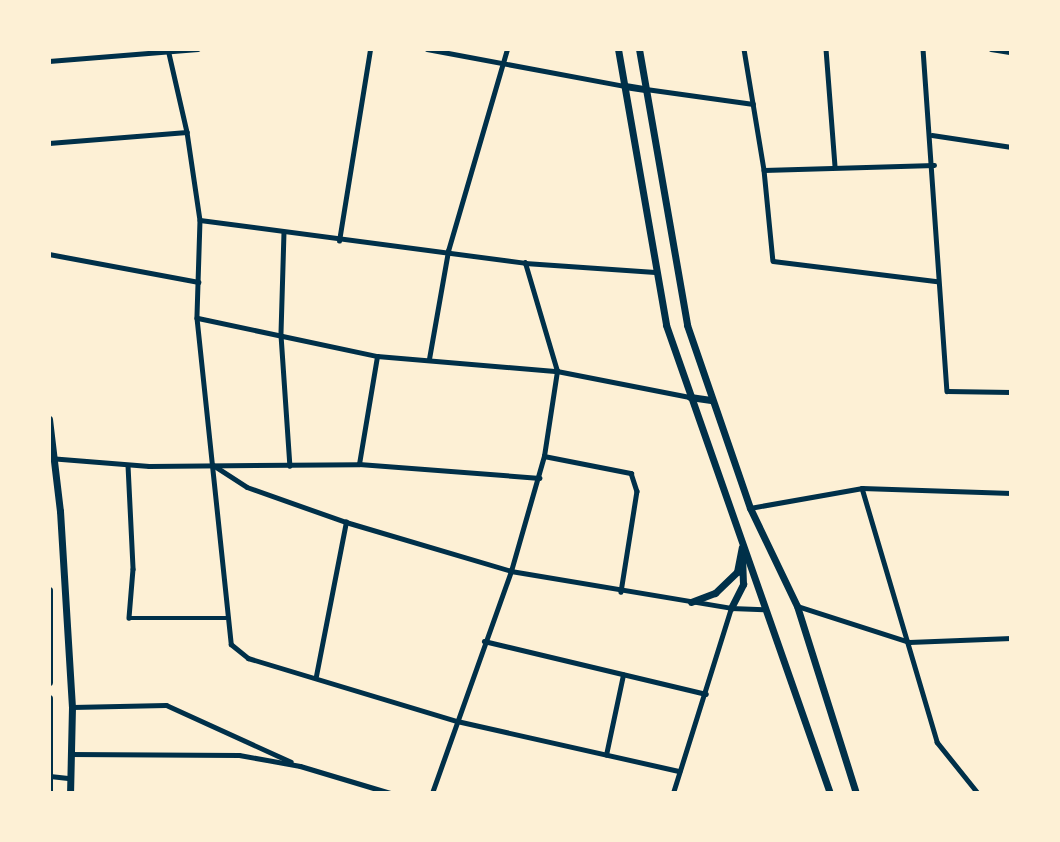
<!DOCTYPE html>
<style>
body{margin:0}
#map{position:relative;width:1060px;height:842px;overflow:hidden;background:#fdf0d5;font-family:"IBM Plex Sans",sans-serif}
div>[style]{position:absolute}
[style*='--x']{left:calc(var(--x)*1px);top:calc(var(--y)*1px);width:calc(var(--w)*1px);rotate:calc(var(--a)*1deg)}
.minor>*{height:4.5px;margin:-2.25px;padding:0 2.25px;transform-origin:2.25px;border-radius:2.25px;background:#003049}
.tertiary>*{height:5px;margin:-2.5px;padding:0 2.5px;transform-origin:2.5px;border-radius:2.5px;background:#003049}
.primary>*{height:7px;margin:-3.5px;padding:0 3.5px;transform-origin:3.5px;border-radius:3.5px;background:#003049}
.trunk>*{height:7px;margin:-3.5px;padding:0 3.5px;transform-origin:3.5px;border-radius:3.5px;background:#003049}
span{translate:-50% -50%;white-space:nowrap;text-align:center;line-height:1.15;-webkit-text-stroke:7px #fdf0d5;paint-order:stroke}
.frame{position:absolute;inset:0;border:51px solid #fdf0d5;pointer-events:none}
</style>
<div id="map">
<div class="minor">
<i style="--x:168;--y:49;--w:85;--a:77.1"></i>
<i style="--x:187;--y:132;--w:89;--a:81.6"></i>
<i style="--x:200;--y:220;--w:98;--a:91.8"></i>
<i style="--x:197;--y:318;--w:328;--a:84"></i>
<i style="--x:231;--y:644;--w:22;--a:39"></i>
<i style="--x:248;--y:658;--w:218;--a:16.8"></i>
<i style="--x:457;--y:721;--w:228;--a:12.7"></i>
<i style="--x:427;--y:49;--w:200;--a:10.6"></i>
<i style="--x:744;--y:49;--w:123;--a:80.6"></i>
<i style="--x:764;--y:170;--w:91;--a:84.4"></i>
<i style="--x:773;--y:261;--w:165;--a:7"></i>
<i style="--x:826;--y:49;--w:118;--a:85.6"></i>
<i style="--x:923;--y:49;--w:343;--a:86"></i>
<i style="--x:947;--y:391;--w:64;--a:0.9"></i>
<i style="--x:991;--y:49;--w:20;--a:9"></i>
<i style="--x:49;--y:61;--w:149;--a:-4.6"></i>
<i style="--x:646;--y:89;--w:108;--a:8"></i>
<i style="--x:932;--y:135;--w:80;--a:8.6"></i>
<i style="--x:49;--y:143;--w:138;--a:-4.6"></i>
<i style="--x:764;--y:170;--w:170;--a:-1.7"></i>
<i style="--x:200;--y:220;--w:328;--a:7.5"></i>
<i style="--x:525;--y:263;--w:130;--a:4"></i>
<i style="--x:284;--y:232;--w:103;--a:91.7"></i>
<i style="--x:281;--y:335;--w:131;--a:86.1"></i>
<i style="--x:339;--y:241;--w:194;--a:-80.8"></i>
<i style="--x:49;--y:254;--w:152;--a:10.6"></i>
<i style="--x:198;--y:318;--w:183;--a:12"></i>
<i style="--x:377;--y:356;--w:181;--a:4.8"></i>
<i style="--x:557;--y:371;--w:136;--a:11.1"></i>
<i style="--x:429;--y:359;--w:110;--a:-80"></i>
<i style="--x:448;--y:251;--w:210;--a:-73.7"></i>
<i style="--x:544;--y:456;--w:89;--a:11.1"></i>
<i style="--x:631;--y:473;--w:19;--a:72"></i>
<i style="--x:637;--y:491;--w:102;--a:99"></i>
<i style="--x:49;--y:458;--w:100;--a:4.6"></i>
<i style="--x:149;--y:466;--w:210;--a:-0.5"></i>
<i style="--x:359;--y:464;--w:181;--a:4.4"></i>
<i style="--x:359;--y:464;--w:109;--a:-80.5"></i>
<i style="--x:128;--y:465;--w:104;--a:87.2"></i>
<i style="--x:133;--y:569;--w:49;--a:94.7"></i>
<i style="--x:129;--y:618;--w:97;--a:0"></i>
<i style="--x:213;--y:465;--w:40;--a:32.9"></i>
<i style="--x:247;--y:487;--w:105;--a:19.5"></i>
<i style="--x:346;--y:522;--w:172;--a:16.5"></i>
<i style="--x:511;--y:571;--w:223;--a:9.5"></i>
<i style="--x:862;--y:488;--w:265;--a:73.5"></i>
<i style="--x:937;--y:742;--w:65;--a:51.2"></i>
<i style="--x:750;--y:508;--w:114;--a:-10.1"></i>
<i style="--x:862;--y:488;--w:149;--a:1.9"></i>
<i style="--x:797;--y:606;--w:118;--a:17.8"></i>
<i style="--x:909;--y:642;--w:102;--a:-2.2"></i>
<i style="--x:484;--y:641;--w:228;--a:13.4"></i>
<i style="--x:316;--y:676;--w:157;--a:-79"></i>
<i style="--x:606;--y:755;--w:82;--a:-78"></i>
<i style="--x:50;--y:776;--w:20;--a:6"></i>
<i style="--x:432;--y:793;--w:236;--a:-70.4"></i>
<i style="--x:511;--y:571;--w:120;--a:-74"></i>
<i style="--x:544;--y:456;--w:86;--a:-81.3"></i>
<i style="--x:557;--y:371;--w:113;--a:-106.5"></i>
<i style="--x:673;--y:793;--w:194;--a:-72.6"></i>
<i style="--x:731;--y:608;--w:33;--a:2"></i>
</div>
<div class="tertiary">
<i style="--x:72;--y:707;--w:94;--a:-1.2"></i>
<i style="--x:166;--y:705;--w:137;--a:24.5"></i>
<i style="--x:70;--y:754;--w:169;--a:0.3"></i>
<i style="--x:239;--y:755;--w:62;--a:10.2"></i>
<i style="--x:300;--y:766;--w:94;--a:16.7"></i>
</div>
<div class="primary">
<i style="--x:618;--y:49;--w:280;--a:80.1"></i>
<i style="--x:666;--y:325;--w:496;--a:70.7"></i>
<i style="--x:639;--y:49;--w:280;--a:80.1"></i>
<i style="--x:687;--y:325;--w:194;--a:71"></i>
<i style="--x:750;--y:508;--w:109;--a:64.4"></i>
<i style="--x:797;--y:606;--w:196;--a:72.5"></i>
<i style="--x:625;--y:86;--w:20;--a:9"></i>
<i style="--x:690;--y:397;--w:21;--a:8"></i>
<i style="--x:691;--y:602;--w:26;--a:-21"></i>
<i style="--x:715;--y:593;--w:30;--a:-44"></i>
<i style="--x:737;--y:572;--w:25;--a:-79"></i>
<i style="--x:731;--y:608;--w:27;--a:-63"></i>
<i style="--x:743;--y:584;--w:26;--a:-92"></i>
</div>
<div class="trunk">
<i style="--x:49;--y:419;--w:93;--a:83.2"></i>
<i style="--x:60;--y:511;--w:196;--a:86.5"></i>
<i style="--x:72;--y:707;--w:86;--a:91.3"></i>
<i style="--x:49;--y:590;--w:92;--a:90"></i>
<i style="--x:49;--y:698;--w:95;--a:90"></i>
</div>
<div class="frame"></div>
</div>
